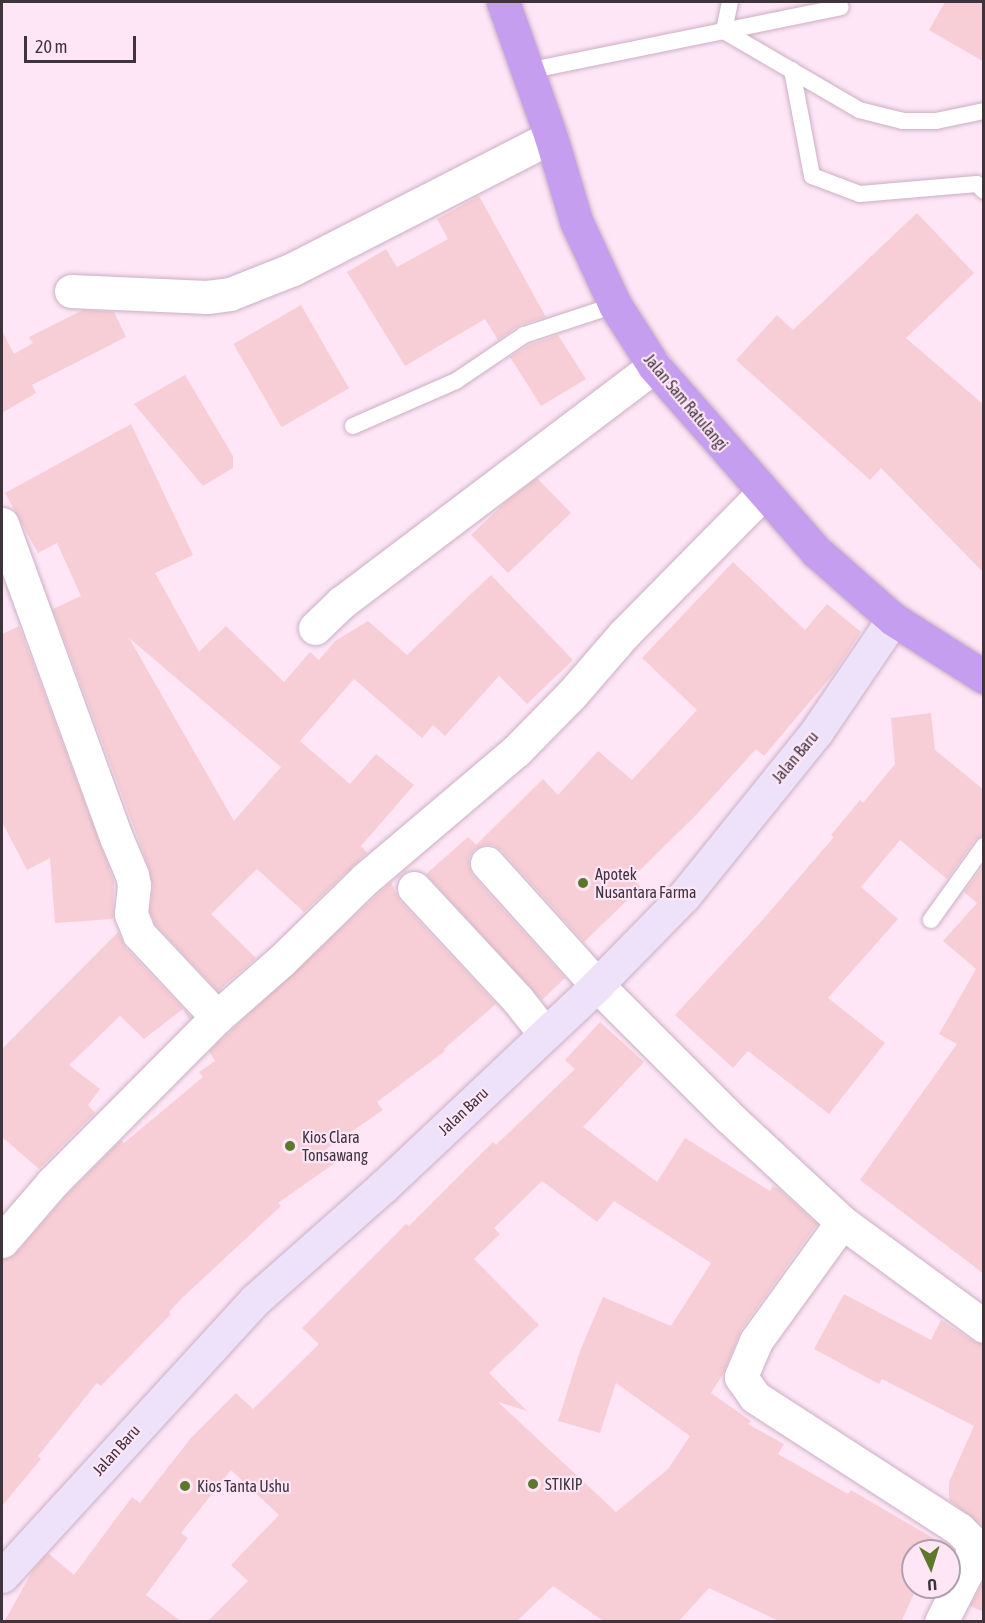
<!DOCTYPE html>
<style>
body{margin:0}
#map{position:relative;width:985px;height:1623px;overflow:hidden;background:#fee6f7;font-family:"Asap Condensed",sans-serif}
div>[style]{position:absolute}
[style*='--x']{left:calc(var(--x)*1px);top:calc(var(--y)*1px);width:calc(var(--w)*1px);rotate:calc(var(--a)*1deg)}
.building>*{inset:0;background:#f7ced5;transform-origin:0 0}
.roads{filter:drop-shadow(0 0 2px #cbafc3) drop-shadow(0 0 2px #cbafc3)}
.lane>*{height:16px;margin:-8px;padding:0 8px;transform-origin:8px;border-radius:8px;background:#fff}
.street>*{height:33px;margin:-16.5px;padding:0 16.5px;transform-origin:16.5px;border-radius:16.5px;background:#fff}
.secondary>*{height:33px;margin:-16.5px;padding:0 16.5px;transform-origin:16.5px;border-radius:16.5px;background:#eee2fa}
.highway>*{height:33px;margin:-16.5px;padding:0 16.5px;transform-origin:16.5px;border-radius:16.5px;background:#c69eef}
.dots>*{width:16px;height:16px;translate:-50% -50%;box-sizing:border-box;border:3px solid #fee6f7;border-radius:50%}
span{translate:-50% -50%;white-space:nowrap;text-align:center;line-height:1.15;-webkit-text-stroke:4.5px #fee6f7;paint-order:stroke}
.street-label{font-size:16px;color:#3f343c}
.poi-label{font-size:16px;color:#3f343c}
.left{translate:0 -50%;text-align:left}
.frame{position:absolute;inset:0;border:3px solid #3f343c;pointer-events:none}
.north{position:absolute;left:901px;top:1539px;width:60px;height:60px;box-sizing:border-box;background:#fee6f7;border:2px solid #b29fac;border-radius:50%;rotate:176deg;font-size:16px;font-weight:700;line-height:24px;text-align:center;color:#3f343c}
.north::after{content:'';display:block;margin:auto;width:21px;height:27px;background:#5d772b;clip-path:polygon(50% 0,100% 100%,50% 72%,0 100%)}
.scale{position:absolute;left:24px;top:36px;width:112px;height:27px;box-sizing:border-box;border:3px solid #3f343c;border-top:0;padding-left:8px;font-size:18px;line-height:21px;white-space:nowrap;color:#3f343c;-webkit-text-stroke:4px #fee6f7;paint-order:stroke}
</style>
<div id="map">
<div class="building">
<i style="clip-path:polygon(945px 2px,984px 2px,984px 62px,929px 30px)"></i>
<i style="clip-path:polygon(479px 196px,546px 317px,520px 325px,498px 340px,485px 319px,405px 366px,347px 272px,386px 249px,397px 267px,448px 239px,437px 219px)"></i>
<i style="clip-path:polygon(917px 213px,974px 273px,906px 338px,984px 405px,984px 573px,881px 468px,870px 480px,736px 360px,777px 315px,793px 330px)"></i>
<i style="left:301px;top:305px;width:96px;height:78px;rotate:60deg"></i>
<i style="clip-path:polygon(83px 310px,114px 312px,126px 337px,32px 385px,36px 393px,2px 413px,2px 331px,14px 354px,33px 343px,29px 337px)"></i>
<i style="clip-path:polygon(558px 335px,586px 379px,541px 406px,510px 357px,529px 345px)"></i>
<i style="clip-path:polygon(185px 375px,233px 456px,233px 468px,203px 486px,134px 404px)"></i>
<i style="clip-path:polygon(evenodd,131px 424px,193px 555px,155px 573px,199px 652px,226px 626px,284px 682px,310px 652px,319px 660px,335px 641px,368px 621px,407px 655px,491px 575px,573px 660px,527px 704px,499px 676px,445px 736px,433px 725px,422px 738px,354px 679px,300px 741px,350px 784px,376px 754px,414px 785px,361px 846px,367px 853px,304px 912px,257px 869px,211px 914px,256px 958px,218px 991px,155px 924px,150px 911px,153px 887px,149px 868px,53px 609px,81px 596px,57px 543px,38px 553px,5px 493px,131px 424px,129px 638px,281px 767px,234px 821px,129px 638px)"></i>
<i style="clip-path:polygon(537px 478px,571px 513px,508px 573px,471px 535px,508px 500px)"></i>
<i style="clip-path:polygon(733px 562px,805px 630px,827px 604px,861px 632px,834px 673px,764px 756px,756px 749px,697px 814px,632px 878px,641px 887px,584px 942px,501px 850px,493px 845px,484px 845px,474px 850px,469px 858px,469px 866px,473px 876px,565px 978px,542px 1000px,426px 874px,468px 837px,476px 845px,543px 779px,558px 795px,598px 751px,632px 780px,697px 710px,642px 658px)"></i>
<i style="clip-path:polygon(19px 626px,114px 881px,113px 919px,55px 923px,50px 858px,27px 870px,2px 822px,2px 634px)"></i>
<i style="clip-path:polygon(931px 713px,935px 750px,984px 790px,984px 836px,975px 840px,947px 879px,900px 840px,861px 887px,898px 919px,828px 998px,885px 1043px,829px 1114px,748px 1051px,733px 1068px,675px 1015px,759px 924px,834px 837px,831px 835px,860px 800px,863px 803px,895px 764px,891px 718px)"></i>
<i style="clip-path:polygon(984px 865px,984px 1274px,860px 1180px,957px 1044px,939px 1034px,976px 969px,943px 941px,977px 903px,964px 892px)"></i>
<i style="clip-path:polygon(391px 882px,400px 901px,496px 1004px,444px 1049px,445px 1051px,377px 1102px,383px 1110px,326px 1149px,335px 1163px,278px 1203px,281px 1206px,181px 1299px,169px 1312px,171px 1314px,101px 1386px,97px 1383px,38px 1456px,41px 1459px,2px 1506px,2px 1259px,16px 1253px,66px 1196px,121px 1140px,124px 1143px,203px 1077px,199px 1072px,215px 1061px,209px 1051px)"></i>
<i style="clip-path:polygon(118px 932px,125px 947px,191px 1017px,189px 1019px,183px 1009px,144px 1039px,120px 1016px,69px 1065px,100px 1089px,88px 1105px,95px 1113px,39px 1169px,2px 1137px,2px 1049px)"></i>
<i style="clip-path:polygon(evenodd,600px 1022px,644px 1062px,583px 1127px,657px 1182px,685px 1138px,770px 1191px,773px 1186px,780px 1190px,817px 1224px,741px 1330px,723px 1374px,711px 1393px,751px 1421px,748px 1424px,784px 1444px,778px 1454px,848px 1494px,851px 1490px,938px 1541px,934px 1551px,913px 1551px,913px 1587px,917px 1587px,901px 1622px,781px 1622px,709px 1588px,678px 1622px,605px 1622px,553px 1586px,516px 1622px,207px 1622px,248px 1581px,231px 1565px,279px 1515px,231px 1470px,181px 1533px,188px 1538px,146px 1595px,182px 1622px,4px 1622px,33px 1570px,48px 1553px,74px 1575px,132px 1497px,140px 1503px,191px 1438px,236px 1393px,253px 1409px,319px 1344px,302px 1328px,406px 1224px,409px 1226px,493px 1142px,496px 1145px,575px 1069px,565px 1060px,600px 1022px,542px 1181px,597px 1222px,614px 1201px,711px 1263px,671px 1326px,603px 1297px,580px 1351px,558px 1421px,600px 1433px,616px 1383px,690px 1436px,668px 1469px,616px 1512px,498px 1402px,527px 1411px,489px 1373px,539px 1325px,474px 1259px,500px 1234px,494px 1228px,542px 1181px)"></i>
<i style="clip-path:polygon(844px 1294px,931px 1340px,941px 1320px,973px 1341px,984px 1344px,984px 1527px,949px 1500px,949px 1482px,974px 1426px,882px 1379px,879px 1384px,814px 1349px)"></i>
<i style="clip-path:polygon(984px 1580px,984px 1612px,970px 1606px)"></i>
</div>
<div class="roads">
<div class="lane">
<i style="--x:730;--y:2;--w:30;--a:102"></i>
<i style="--x:724;--y:31;--w:156;--a:30.3"></i>
<i style="--x:859;--y:110;--w:45;--a:14"></i>
<i style="--x:903;--y:121;--w:33;--a:0"></i>
<i style="--x:936;--y:121;--w:49;--a:-11.8"></i>
<i style="--x:792;--y:70;--w:108;--a:79.3"></i>
<i style="--x:812;--y:176;--w:51;--a:20.6"></i>
<i style="--x:860;--y:194;--w:117;--a:-4.9"></i>
<i style="--x:977;--y:184;--w:10;--a:45"></i>
<i style="--x:527;--y:71;--w:320;--a:-11.5"></i>
<i style="--x:353;--y:426;--w:112;--a:-23.6"></i>
<i style="--x:456;--y:381;--w:82;--a:-34.1"></i>
<i style="--x:524;--y:335;--w:96;--a:-18.2"></i>
<i style="--x:931;--y:920;--w:91;--a:-54.4"></i>
</div>
<div class="street">
<i style="--x:71;--y:291;--w:136;--a:2.5"></i>
<i style="--x:207;--y:297;--w:23;--a:-7"></i>
<i style="--x:230;--y:294;--w:68;--a:-21.6"></i>
<i style="--x:293;--y:269;--w:290;--a:-27.1"></i>
<i style="--x:2;--y:524;--w:333;--a:70"></i>
<i style="--x:116;--y:837;--w:41;--a:67.2"></i>
<i style="--x:132;--y:875;--w:10;--a:79"></i>
<i style="--x:134;--y:885;--w:29;--a:96"></i>
<i style="--x:131;--y:914;--w:22;--a:68"></i>
<i style="--x:139;--y:934;--w:114;--a:46.8"></i>
<i style="--x:315;--y:628;--w:36;--a:-44"></i>
<i style="--x:341;--y:603;--w:393;--a:-37.1"></i>
<i style="--x:487;--y:863;--w:164;--a:48"></i>
<i style="--x:597;--y:985;--w:187;--a:45"></i>
<i style="--x:729;--y:1117;--w:154;--a:42.9"></i>
<i style="--x:842;--y:1222;--w:147;--a:125.9"></i>
<i style="--x:756;--y:1341;--w:39;--a:113"></i>
<i style="--x:741;--y:1377;--w:24;--a:55"></i>
<i style="--x:755;--y:1397;--w:243;--a:32.9"></i>
<i style="--x:959;--y:1529;--w:16;--a:45"></i>
<i style="--x:970;--y:1540;--w:8;--a:67"></i>
<i style="--x:973;--y:1547;--w:25;--a:104"></i>
<i style="--x:967;--y:1571;--w:57;--a:117"></i>
<i style="--x:414;--y:888;--w:153;--a:47.1"></i>
<i style="--x:518;--y:1000;--w:43;--a:51.5"></i>
<i style="--x:842;--y:1222;--w:176;--a:36.2"></i>
<i style="--x:2;--y:1241;--w:77;--a:-49.2"></i>
<i style="--x:52;--y:1183;--w:234;--a:-45.2"></i>
<i style="--x:217;--y:1017;--w:85;--a:-41.2"></i>
<i style="--x:281;--y:961;--w:117;--a:-44.3"></i>
<i style="--x:365;--y:879;--w:198;--a:-40.3"></i>
<i style="--x:516;--y:751;--w:80;--a:-45.5"></i>
<i style="--x:572;--y:694;--w:79;--a:-49.1"></i>
<i style="--x:624;--y:634;--w:198;--a:-45.4"></i>
</div>
<div class="secondary">
<i style="--x:2;--y:1576;--w:374;--a:-47.5"></i>
<i style="--x:255;--y:1300;--w:172;--a:-41.5"></i>
<i style="--x:384;--y:1186;--w:293;--a:-43.3"></i>
<i style="--x:597;--y:985;--w:124;--a:-45.7"></i>
<i style="--x:684;--y:896;--w:212;--a:-51.1"></i>
<i style="--x:817;--y:731;--w:135;--a:-55.8"></i>
</div>
<div class="highway">
<i style="--x:503;--y:2;--w:143;--a:70.4"></i>
<i style="--x:551;--y:137;--w:88;--a:73.4"></i>
<i style="--x:576;--y:221;--w:93;--a:65.1"></i>
<i style="--x:615;--y:305;--w:72;--a:57.4"></i>
<i style="--x:654;--y:366;--w:247;--a:48.8"></i>
<i style="--x:817;--y:552;--w:101;--a:41.4"></i>
<i style="--x:893;--y:619;--w:108;--a:32.5"></i>
</div>
</div>
<div class="dots">
<i style="left:583px;top:883px;background:#5d772b"></i>
<i style="left:290px;top:1146px;background:#5d772b"></i>
<i style="left:533px;top:1484px;background:#5d772b"></i>
<i style="left:185px;top:1486px;background:#5d772b"></i>
</div>
<div class="street-label">
<span style="left:686px;top:402px;rotate:50deg">Jalan Sam Ratulangi</span>
<span style="left:795px;top:757px;rotate:-50deg">Jalan Baru</span>
<span style="left:463px;top:1111px;rotate:-43deg">Jalan Baru</span>
<span style="left:116px;top:1450px;rotate:-48deg">Jalan Baru</span>
</div>
<div class="poi-label">
<span class="left" style="left:595px;top:883px">Apotek<br>Nusantara Farma</span>
<span class="left" style="left:302px;top:1146px">Kios Clara<br>Tonsawang</span>
<span class="left" style="left:545px;top:1484px">STIKIP</span>
<span class="left" style="left:197px;top:1486px">Kios Tanta Ushu</span>
</div>
<div class="frame"></div>
<div class="north">U</div>
<div class="scale">20 m</div>
</div>
